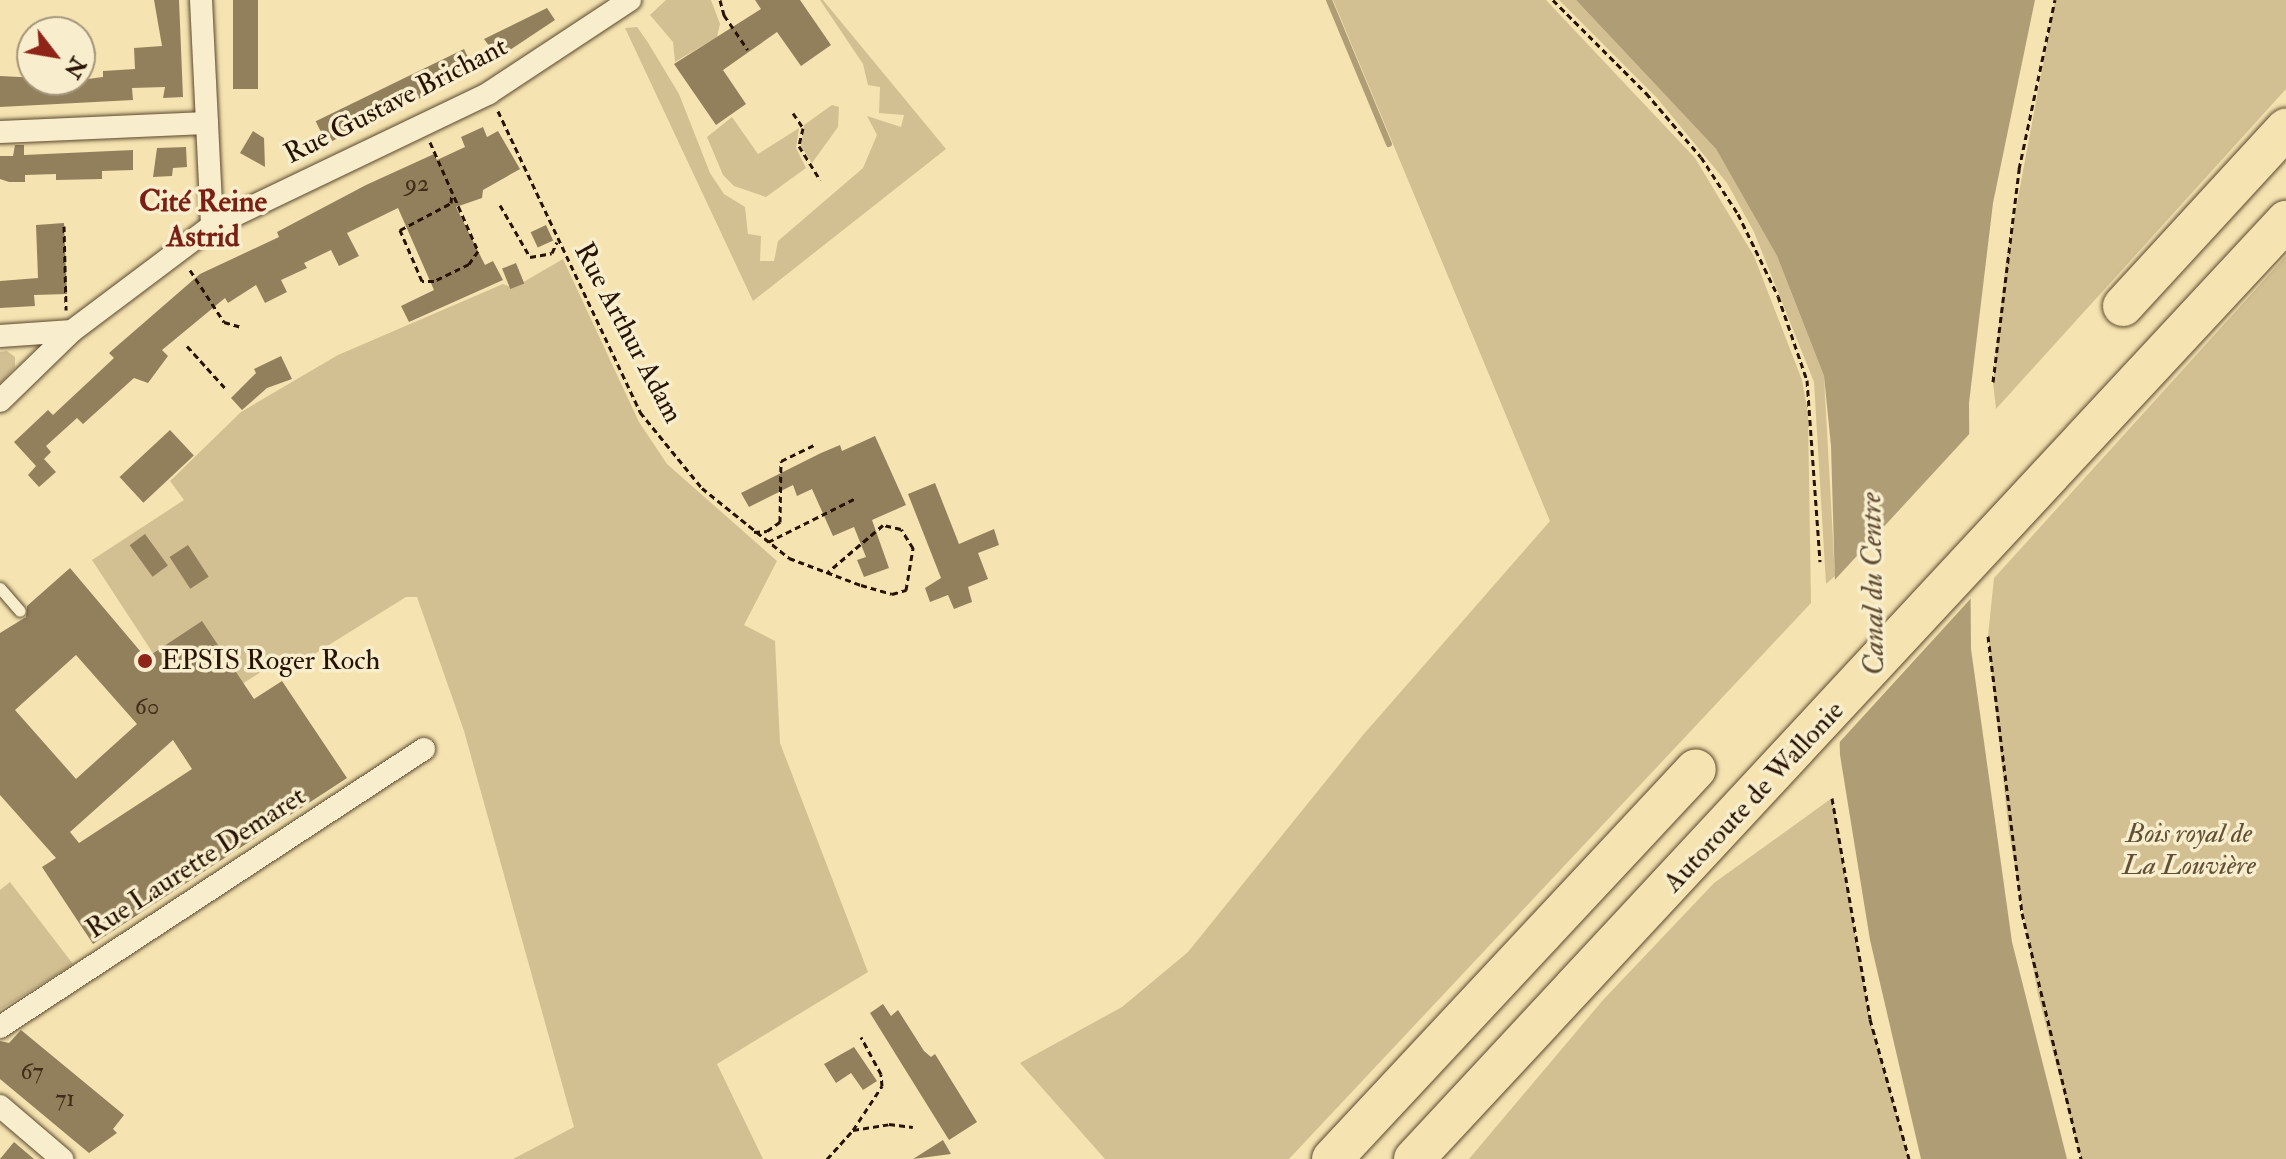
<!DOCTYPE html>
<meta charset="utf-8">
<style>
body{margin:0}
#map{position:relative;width:2286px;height:1159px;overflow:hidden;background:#f5e4b1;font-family:"IM FELL Double Pica",serif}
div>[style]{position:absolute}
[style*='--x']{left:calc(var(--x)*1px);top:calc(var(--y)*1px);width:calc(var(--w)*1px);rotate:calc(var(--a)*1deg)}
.green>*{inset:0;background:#d2c093}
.water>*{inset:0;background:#af9d76}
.pier>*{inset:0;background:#f5e4b1}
.stream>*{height:6px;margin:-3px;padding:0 3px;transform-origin:3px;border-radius:3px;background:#af9d76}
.building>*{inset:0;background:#92805d;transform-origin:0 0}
.path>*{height:3px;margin-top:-1.5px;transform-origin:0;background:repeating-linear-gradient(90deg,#261302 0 6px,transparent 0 10px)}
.roads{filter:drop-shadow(0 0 2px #5a472e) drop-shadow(0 0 2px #5a472e)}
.service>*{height:11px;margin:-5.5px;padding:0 5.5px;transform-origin:5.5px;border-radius:5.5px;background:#f8edcc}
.minor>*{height:22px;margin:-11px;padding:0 11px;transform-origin:11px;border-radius:11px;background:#f8edcc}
.motorway>*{height:40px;margin:-20px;padding:0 20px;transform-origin:20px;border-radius:20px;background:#f5e4b1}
.dots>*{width:22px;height:22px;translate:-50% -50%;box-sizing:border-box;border:4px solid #f8edcc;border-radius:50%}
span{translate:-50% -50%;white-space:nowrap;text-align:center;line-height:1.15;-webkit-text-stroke:7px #f8edcc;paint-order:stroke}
.number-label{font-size:24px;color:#412e19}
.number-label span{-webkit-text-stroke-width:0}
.street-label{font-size:28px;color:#261302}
.poi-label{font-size:28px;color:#261302}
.left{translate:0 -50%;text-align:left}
.park-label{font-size:28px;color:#625035;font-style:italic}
.neighbourhood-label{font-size:30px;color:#7a1f14;font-weight:700}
.water-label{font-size:30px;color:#5d4a30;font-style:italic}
.north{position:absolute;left:16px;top:16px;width:80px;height:80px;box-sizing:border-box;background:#f8edcc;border:2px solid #a4967b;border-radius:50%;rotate:121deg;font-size:22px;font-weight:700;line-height:32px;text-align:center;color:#261302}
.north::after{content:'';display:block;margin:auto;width:28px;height:36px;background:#8f2418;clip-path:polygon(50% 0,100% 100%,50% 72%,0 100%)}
</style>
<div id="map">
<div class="green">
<i style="clip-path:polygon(666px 0,711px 0,720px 24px,717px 37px,675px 62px,673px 42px,650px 15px)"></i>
<i style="clip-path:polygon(820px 0,823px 0,946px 149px,753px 301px,625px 28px,637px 27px,647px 41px,679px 94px,710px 173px,724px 194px,745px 207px,748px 234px,761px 236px,760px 261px,774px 261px,778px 241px,863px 168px,877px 135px,867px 116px,901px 127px,904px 115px,879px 113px,880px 87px,868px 85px,863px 64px)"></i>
<i style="clip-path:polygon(1333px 0,1546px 0,1695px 158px,1754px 256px,1802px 380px,1808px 413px,1811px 603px,1289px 1159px,1105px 1159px,1020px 1063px,1122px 1007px,1188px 952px,1363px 735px,1550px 521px)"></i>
<i style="clip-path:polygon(1559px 0,1576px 0,1716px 149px,1777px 256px,1824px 376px,1835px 576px,1826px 584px,1814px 382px,1754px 232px,1727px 183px,1657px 98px)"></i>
<i style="clip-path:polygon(2055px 0,2286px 0,2286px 89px,1996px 409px,1993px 382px,2006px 262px)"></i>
<i style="clip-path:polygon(832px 105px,839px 107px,838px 127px,812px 163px,801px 146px,804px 125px)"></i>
<i style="clip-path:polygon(732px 117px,758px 154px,799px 128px,796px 148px,806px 168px,766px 197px,734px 186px,723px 175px,707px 137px)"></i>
<i style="clip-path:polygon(2286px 256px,2286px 1159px,2081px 1159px,2038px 995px,2009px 833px,1988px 636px,1994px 578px)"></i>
<i style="clip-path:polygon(563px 259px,639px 422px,667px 464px,777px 561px,744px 625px,775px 641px,780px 743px,868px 972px,717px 1064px,763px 1159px,513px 1159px,574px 1127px,464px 731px,417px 597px,406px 597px,295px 666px,285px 656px,194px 716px,92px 560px,184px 500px,170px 481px,241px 412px,338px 355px,503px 284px,513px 288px)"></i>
<i style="clip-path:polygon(7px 351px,15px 357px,15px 367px,0 384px,0 352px)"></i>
<i style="clip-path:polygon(1832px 798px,1870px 1019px,1909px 1159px,1469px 1159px,1603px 1000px,1714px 883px)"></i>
<i style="clip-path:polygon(10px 882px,73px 964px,0 1010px,0 890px)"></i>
</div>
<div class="water">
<i style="clip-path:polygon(1576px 0,2035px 0,1993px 203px,1969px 403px,1971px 649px,2012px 942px,2067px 1159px,1921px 1159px,1870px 940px,1840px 755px,1831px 446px,1824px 376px,1777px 256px,1716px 149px)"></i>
</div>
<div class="pier">
<i style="clip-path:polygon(1973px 430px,1974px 595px,1836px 746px,1831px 584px)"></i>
</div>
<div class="stream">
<i style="--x:1329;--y:0;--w:156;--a:67.4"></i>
</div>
<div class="building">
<i style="clip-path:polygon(154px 0,179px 0,183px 97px,163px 98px,165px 87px,132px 88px,133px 100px,0 107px,0 76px,80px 80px,103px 77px,103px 71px,135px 69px,134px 48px,162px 46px)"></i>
<i style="left:233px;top:0;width:25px;height:89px"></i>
<i style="clip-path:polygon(755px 0,800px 0,831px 45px,801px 66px,777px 32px,723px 70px,746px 104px,716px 125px,674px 64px,761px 9px)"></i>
<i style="clip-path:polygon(547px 8px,555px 20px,498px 58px,484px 39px)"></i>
<i style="left:464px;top:49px;width:25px;height:165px;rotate:64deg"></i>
<i style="clip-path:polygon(483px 127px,487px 137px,498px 131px,520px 169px,483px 190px,482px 198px,456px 207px,485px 265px,493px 261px,503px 280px,409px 322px,401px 306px,434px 290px,398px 208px,347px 233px,359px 256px,339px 266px,331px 250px,304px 263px,307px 268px,281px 280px,287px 292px,265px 303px,256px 285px,228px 303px,225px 298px,162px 350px,168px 356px,148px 383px,134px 378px,83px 424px,77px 418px,46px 446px,51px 452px,44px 459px,56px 472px,39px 487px,28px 475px,36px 466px,14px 442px,48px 410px,53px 415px,114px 358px,109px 353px,200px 274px,279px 237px,277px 232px,366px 185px,434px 154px,437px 160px,465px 147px,461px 137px)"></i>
<i style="clip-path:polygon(253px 131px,264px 138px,265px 167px,240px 153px)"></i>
<i style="clip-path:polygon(15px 145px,24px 145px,24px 155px,133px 150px,133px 170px,102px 171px,102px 179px,56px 180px,56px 174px,25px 175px,25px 182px,9px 182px,0 179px,0 156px,13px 156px)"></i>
<i style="clip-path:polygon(186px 147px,187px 167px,173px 168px,172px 176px,153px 177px,157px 148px)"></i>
<i style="clip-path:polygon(64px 223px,67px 294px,34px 295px,35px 306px,0 308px,0 281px,38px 278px,36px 225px)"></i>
<i style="left:546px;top:225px;width:17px;height:17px;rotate:65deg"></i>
<i style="left:516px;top:263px;width:22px;height:15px;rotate:68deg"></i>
<i style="clip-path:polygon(281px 356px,292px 379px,267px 388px,242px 410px,231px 398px,256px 373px,254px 369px)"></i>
<i style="left:170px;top:430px;width:35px;height:69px;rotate:47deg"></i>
<i style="clip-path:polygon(875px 436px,906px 505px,872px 520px,889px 568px,864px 577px,857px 560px,866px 557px,854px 527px,833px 536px,812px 489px,797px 496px,793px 485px,749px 507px,741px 493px,821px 453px,840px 445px,842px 451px)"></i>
<i style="clip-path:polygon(935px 483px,959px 544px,994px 529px,999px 545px,978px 553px,988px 579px,968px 587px,972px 602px,954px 609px,948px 595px,930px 602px,925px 588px,941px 578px,908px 494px)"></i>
<i style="left:145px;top:534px;width:39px;height:19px;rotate:54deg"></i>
<i style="left:188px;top:545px;width:38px;height:22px;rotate:57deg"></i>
<i style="clip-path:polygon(evenodd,70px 568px,146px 658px,202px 621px,254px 699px,282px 681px,347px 778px,93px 944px,42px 867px,56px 858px,0 795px,0 633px,26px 617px,27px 606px,70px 568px,76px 655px,137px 724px,76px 779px,15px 710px,76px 655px,70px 568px,173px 740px,192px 769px,79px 843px,70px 832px,173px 740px)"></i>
<i style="clip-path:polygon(883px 1004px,891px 1016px,898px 1010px,924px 1051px,931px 1057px,935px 1054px,977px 1122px,949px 1140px,870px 1013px)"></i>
<i style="clip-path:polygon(21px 1030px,124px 1115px,113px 1129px,117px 1133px,89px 1153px,0 1079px,0 1041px,9px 1043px)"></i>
<i style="clip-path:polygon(854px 1047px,877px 1081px,863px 1090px,851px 1073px,836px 1083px,824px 1064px)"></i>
<i style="clip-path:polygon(943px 1140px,951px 1154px,913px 1159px)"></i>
<i style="clip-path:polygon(14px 1142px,34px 1159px,0 1159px)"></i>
</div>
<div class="path">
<i style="--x:720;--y:0;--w:16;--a:75"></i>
<i style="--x:724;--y:15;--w:42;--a:55.6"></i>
<i style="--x:1553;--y:0;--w:132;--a:45"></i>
<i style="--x:1646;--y:93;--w:84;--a:49.3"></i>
<i style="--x:1701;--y:157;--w:68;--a:57"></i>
<i style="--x:1738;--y:214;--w:91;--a:64"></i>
<i style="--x:1778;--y:296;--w:89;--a:71"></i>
<i style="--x:1807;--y:380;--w:182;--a:85.9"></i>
<i style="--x:498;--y:111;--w:333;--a:64.7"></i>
<i style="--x:640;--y:412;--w:98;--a:50.8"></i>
<i style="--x:702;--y:488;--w:112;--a:38.8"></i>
<i style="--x:789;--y:558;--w:77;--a:20.6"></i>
<i style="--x:861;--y:585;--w:32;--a:16"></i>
<i style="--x:892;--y:594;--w:15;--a:-16"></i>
<i style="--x:906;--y:590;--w:43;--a:-80.5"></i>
<i style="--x:913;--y:548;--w:22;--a:-122"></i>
<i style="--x:901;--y:529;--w:18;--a:-167"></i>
<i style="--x:883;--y:525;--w:72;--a:139.5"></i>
<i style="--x:793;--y:113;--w:18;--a:56"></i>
<i style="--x:803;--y:128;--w:18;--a:103"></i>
<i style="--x:799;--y:146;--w:40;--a:58"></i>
<i style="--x:430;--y:142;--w:119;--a:66.2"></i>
<i style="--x:478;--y:251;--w:16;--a:125"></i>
<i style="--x:469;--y:264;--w:39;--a:154"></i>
<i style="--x:434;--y:281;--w:12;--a:180"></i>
<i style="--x:422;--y:281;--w:56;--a:-113.3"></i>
<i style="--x:400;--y:230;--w:58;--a:-27.9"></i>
<i style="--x:451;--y:203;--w:11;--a:-85"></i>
<i style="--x:500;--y:205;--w:60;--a:60"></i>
<i style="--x:530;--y:257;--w:22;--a:-10"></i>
<i style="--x:552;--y:253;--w:12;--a:-66"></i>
<i style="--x:64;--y:226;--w:84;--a:88.6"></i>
<i style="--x:190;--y:270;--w:62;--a:56.8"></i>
<i style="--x:224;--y:322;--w:18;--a:16"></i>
<i style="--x:187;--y:346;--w:59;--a:47.7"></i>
<i style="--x:1993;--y:382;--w:215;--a:-83"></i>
<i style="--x:2019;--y:169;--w:173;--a:-78"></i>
<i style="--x:754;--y:532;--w:13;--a:-4"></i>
<i style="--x:767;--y:531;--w:16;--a:-35"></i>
<i style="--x:780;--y:522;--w:61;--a:-89.1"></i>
<i style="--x:781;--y:461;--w:37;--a:-26"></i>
<i style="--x:768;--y:542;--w:98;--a:-26.6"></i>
<i style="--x:1988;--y:636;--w:279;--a:83"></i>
<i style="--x:2022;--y:913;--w:253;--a:76.5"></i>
<i style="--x:1832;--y:798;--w:224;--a:80.2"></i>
<i style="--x:1870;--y:1019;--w:145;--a:74.4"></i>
<i style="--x:853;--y:1130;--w:53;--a:-56.6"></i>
<i style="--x:882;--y:1086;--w:12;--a:-95"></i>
<i style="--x:881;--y:1074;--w:42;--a:-118.4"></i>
<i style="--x:827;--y:1159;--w:39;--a:-48"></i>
<i style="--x:853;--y:1130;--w:36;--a:-9"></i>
<i style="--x:889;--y:1124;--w:24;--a:7"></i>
</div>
<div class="roads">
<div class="service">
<i style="--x:0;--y:588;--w:30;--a:49"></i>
</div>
<div class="minor">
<i style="--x:201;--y:0;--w:226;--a:87.2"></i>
<i style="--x:0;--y:132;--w:207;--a:-2.5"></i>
<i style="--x:0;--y:336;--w:72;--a:-4"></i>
<i style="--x:0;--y:401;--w:100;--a:-44.2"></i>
<i style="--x:72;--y:331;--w:175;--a:-36.9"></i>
<i style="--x:212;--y:226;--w:307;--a:-25.6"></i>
<i style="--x:489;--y:93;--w:169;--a:-33.4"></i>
<i style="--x:0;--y:1027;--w:507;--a:-33.25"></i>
<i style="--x:0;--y:1106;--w:82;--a:40.5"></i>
</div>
<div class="motorway">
<i style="--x:2123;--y:306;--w:241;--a:-47.4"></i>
<i style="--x:1332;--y:1159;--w:533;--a:-46.97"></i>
<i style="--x:1414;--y:1159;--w:1281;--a:-47.09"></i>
</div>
</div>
<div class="dots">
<i style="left:145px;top:661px;background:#8f2418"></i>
</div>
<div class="number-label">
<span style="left:417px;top:184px">92</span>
<span style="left:147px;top:707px">60</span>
<span style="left:32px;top:1072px">67</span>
<span style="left:65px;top:1099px">71</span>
</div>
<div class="street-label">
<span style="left:396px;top:101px;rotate:-27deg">Rue Gustave Brichant</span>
<span style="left:628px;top:333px;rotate:62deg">Rue Arthur Adam</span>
<span style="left:1754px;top:797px;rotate:-47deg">Autoroute de Wallonie</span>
<span style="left:196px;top:863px;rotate:-33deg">Rue Laurette Demaret</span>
</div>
<div class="poi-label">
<span class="left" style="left:161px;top:661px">EPSIS Roger Roch</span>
</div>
<div class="park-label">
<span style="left:2189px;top:850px">Bois royal de<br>La Louvière</span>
</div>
<div class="neighbourhood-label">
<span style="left:203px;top:219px">Cité Reine<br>Astrid</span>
</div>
<div class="water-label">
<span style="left:1873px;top:584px;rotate:-91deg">Canal du Centre</span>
</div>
<div class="north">N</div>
</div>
